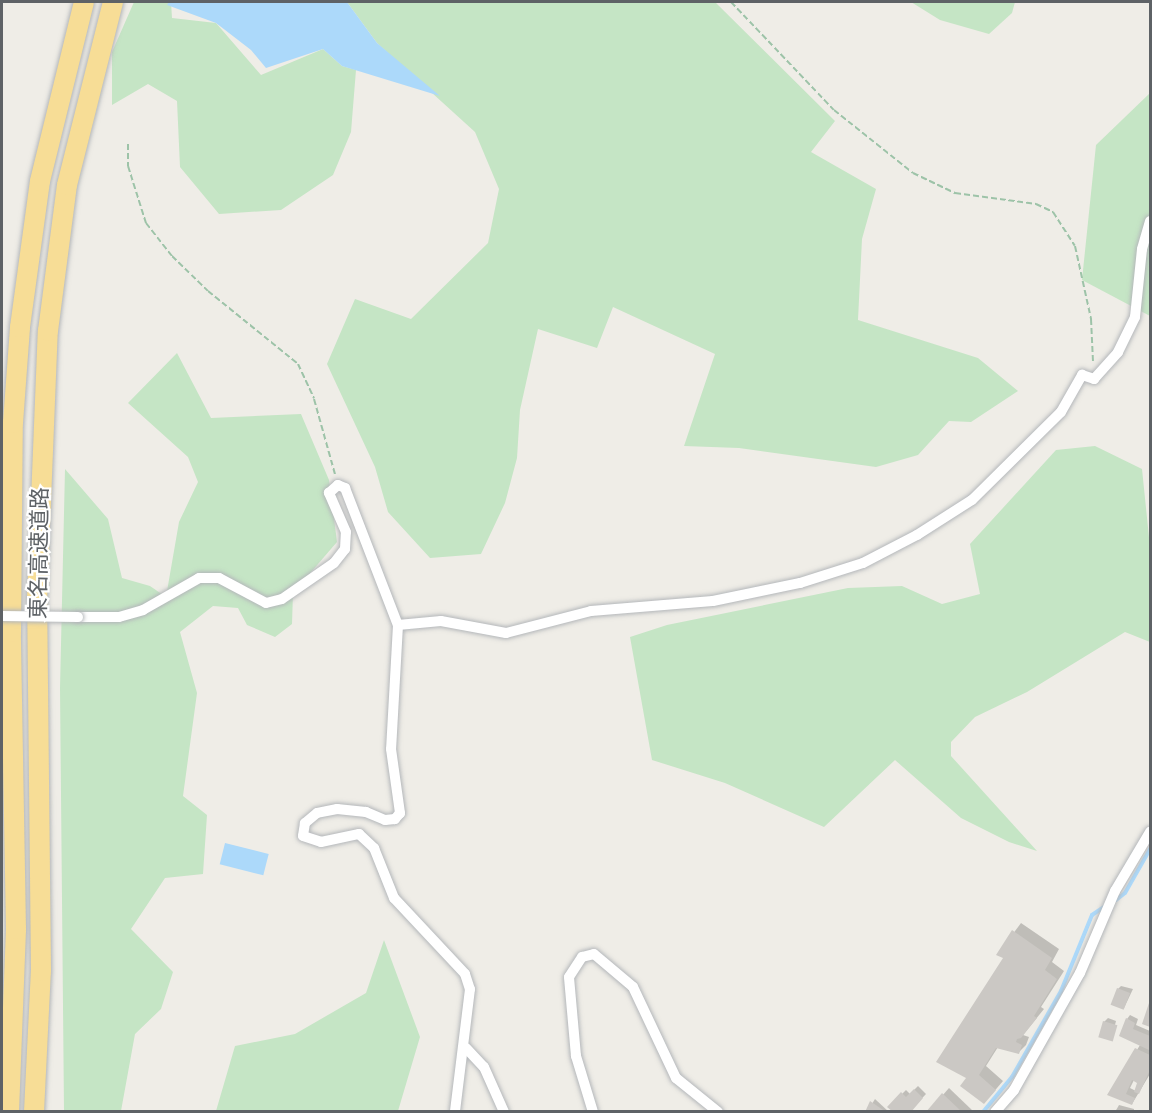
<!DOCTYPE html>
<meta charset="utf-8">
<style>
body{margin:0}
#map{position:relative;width:1152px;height:1113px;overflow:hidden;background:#efede7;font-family:Mulish,"Noto Sans JP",sans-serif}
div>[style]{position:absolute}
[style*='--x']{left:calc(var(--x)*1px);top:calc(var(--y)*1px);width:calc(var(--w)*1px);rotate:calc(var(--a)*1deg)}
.green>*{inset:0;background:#c5e5c5}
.water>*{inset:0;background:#acd9fa;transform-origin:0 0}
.shadow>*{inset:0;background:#0003}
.stream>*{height:4px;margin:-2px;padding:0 2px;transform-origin:2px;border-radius:2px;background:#acd9fa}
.building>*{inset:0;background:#cbc8c4;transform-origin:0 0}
.path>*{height:2px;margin-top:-1px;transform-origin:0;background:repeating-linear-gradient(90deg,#9dc3a8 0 6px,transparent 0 9px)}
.roads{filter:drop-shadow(0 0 2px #b4b7ba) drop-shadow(0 0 2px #b4b7ba)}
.minor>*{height:10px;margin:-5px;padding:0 5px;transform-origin:5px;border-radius:5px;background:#fff}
.motorway>*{height:20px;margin:-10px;padding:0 10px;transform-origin:10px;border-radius:10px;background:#f7dd96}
.bridges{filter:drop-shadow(0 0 2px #b4b7ba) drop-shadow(0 0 2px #b4b7ba)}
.minor-bridge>*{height:10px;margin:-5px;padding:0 5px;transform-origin:5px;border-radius:5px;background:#fff}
span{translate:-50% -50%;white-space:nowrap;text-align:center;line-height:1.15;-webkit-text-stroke:4.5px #fff;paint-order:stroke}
.street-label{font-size:22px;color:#5e6266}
.frame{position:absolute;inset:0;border:3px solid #5e6266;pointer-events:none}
</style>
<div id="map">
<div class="green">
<i style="clip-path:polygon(134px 2px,171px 2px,172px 18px,216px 23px,261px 75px,323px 49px,342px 66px,356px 70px,351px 132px,333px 175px,281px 210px,219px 214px,180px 167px,177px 101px,148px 84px,112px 105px,112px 52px)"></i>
<i style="clip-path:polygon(347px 2px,715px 2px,835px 121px,811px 152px,876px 189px,862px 239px,858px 320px,978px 358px,1018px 391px,971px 422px,949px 421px,918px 455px,876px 467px,739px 448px,684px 446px,715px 354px,613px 307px,597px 348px,538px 329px,520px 410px,517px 458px,505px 503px,481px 554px,430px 558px,388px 512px,375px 467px,327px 364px,355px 299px,411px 319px,488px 243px,499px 189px,475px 132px,377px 43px)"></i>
<i style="clip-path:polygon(911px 2px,1015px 2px,1012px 13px,989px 34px,940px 20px)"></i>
<i style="clip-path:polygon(1150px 93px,1150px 316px,1082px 280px,1096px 145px)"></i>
<i style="clip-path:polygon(177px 353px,211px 418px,301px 414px,329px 480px,337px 542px,293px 593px,292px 624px,275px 637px,247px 625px,238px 608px,213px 606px,180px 632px,197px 693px,183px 796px,207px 815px,203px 874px,165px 878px,131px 929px,173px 972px,161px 1009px,135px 1034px,121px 1111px,64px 1112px,60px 688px,65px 469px,108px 519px,122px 578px,150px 586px,166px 597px,179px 522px,198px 482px,188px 457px,128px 403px)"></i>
<i style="clip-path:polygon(1095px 446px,1142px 469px,1150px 547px,1150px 642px,1125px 632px,1027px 692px,975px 717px,951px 742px,951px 756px,1037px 851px,1009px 842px,961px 818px,895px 760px,824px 827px,725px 783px,652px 760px,630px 637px,667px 625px,848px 588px,902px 586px,942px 604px,980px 594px,970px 544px,1056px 450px)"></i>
<i style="clip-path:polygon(384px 940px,420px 1037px,398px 1111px,216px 1111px,235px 1046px,295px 1034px,366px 993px)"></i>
</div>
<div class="water">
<i style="clip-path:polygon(169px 2px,347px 2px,377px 43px,440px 96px,342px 66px,323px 49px,266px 68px,251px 50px,216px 23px,167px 5px)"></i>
<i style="left:225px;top:843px;width:45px;height:22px;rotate:14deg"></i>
</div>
<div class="shadow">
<i style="clip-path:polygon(1021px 923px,1059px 949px,1052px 962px,1064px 971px,1041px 1007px,1044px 1009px,1023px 1035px,1029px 1037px,1026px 1045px,1018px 1053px,998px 1047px,986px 1066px,1003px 1081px,991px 1095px,968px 1077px,1005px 958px,998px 954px)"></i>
<i style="clip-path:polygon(1121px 986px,1133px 989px,1124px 1008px,1118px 989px)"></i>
<i style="clip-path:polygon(evenodd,1130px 1015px,1138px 1019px,1136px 1025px,1150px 1031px,1150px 1074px,1132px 1104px,1110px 1094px,1140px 1045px,1127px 1019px,1130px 1015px,1134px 1080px,1139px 1082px,1136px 1091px,1130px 1088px,1134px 1080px)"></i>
<i style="clip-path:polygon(1108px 1018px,1116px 1021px,1111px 1040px,1104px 1022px)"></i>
<i style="clip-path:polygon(918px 1086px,926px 1094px,909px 1112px,890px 1106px,906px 1090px,910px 1094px)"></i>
<i style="clip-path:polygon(949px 1088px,973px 1111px,972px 1112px,928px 1112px)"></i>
<i style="clip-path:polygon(875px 1099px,889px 1112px,867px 1112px)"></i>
<i style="clip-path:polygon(1119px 1105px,1134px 1109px,1134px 1112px,1115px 1112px)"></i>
</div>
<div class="stream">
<i style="--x:1116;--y:900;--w:11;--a:-38"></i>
<i style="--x:1125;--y:893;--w:51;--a:-60.4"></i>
<i style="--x:983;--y:1112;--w:45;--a:-50.4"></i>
<i style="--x:1012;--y:1077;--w:99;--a:-60.3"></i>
<i style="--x:1061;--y:991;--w:82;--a:-67.8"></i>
<i style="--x:1092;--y:915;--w:14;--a:-34"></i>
</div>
<div class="building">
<i style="clip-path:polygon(1012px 930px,1052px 958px,1045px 970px,1057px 979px,1034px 1016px,1037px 1018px,1021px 1038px,1017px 1039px,1016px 1042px,1022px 1045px,1019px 1054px,996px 1048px,979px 1075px,996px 1090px,984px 1104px,960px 1086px,966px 1078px,936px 1062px,1003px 958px,996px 955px)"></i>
<i style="left:1117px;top:988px;width:14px;height:18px;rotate:21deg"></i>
<i style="clip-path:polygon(1150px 1000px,1150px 1027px,1142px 1024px)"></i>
<i style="clip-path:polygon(1126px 1018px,1135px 1023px,1133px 1029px,1150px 1036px,1149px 1050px,1119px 1036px)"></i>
<i style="left:1103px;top:1021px;width:15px;height:17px;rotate:16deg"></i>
<i style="clip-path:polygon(1135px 1048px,1150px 1055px,1150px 1070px,1139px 1094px,1134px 1092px,1137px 1083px,1132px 1080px,1126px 1094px,1135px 1098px,1132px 1105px,1107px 1095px)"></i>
<i style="clip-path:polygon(914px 1089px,923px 1098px,911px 1112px,893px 1112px,887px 1107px,901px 1092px,906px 1097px)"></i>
<i style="clip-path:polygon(942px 1093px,962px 1112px,926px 1112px)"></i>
<i style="clip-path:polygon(870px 1101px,886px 1112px,865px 1112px)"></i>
</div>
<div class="path">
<i style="--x:731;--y:2;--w:149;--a:46.4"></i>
<i style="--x:834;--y:110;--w:101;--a:38.6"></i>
<i style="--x:913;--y:173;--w:47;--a:25.5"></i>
<i style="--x:955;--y:193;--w:82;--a:7.7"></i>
<i style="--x:1036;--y:204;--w:19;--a:25"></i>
<i style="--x:1053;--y:212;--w:40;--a:57.1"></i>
<i style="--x:1075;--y:246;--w:75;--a:77.6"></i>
<i style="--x:1091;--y:319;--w:42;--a:87.3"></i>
<i style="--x:128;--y:144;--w:22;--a:90"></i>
<i style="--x:128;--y:166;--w:60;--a:72.5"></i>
<i style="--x:146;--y:223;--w:42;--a:51.8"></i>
<i style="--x:172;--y:256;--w:50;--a:44.2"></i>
<i style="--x:208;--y:291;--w:116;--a:39"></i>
<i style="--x:298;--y:364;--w:38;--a:65"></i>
<i style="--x:314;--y:399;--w:78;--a:74.4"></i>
</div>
<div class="roads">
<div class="minor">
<i style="--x:78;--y:617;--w:41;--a:0"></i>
<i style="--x:119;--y:617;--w:25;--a:-16"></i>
<i style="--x:143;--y:610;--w:64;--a:-29.7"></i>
<i style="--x:199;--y:578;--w:20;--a:0"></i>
<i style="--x:219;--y:578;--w:53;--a:28"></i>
<i style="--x:266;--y:603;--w:16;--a:-14"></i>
<i style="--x:282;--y:599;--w:63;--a:-34.7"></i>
<i style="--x:334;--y:563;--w:18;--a:-52"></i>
<i style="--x:345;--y:549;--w:17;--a:-87"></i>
<i style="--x:346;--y:532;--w:43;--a:-113.6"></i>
<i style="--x:329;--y:493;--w:12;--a:-42"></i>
<i style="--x:338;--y:485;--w:8;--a:23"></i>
<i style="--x:345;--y:488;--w:147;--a:68.9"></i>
<i style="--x:398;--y:625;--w:124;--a:93.2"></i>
<i style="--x:391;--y:749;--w:65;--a:82"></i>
<i style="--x:400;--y:813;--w:8;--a:130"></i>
<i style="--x:395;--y:819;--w:10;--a:174"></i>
<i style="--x:385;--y:820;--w:21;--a:-157"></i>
<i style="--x:366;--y:812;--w:29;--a:-174"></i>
<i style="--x:337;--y:809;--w:20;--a:169"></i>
<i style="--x:317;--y:813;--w:16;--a:140"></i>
<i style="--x:305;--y:823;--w:13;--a:99"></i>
<i style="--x:303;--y:836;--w:19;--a:18"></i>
<i style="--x:321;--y:842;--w:39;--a:-12"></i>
<i style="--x:359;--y:834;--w:21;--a:43"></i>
<i style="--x:374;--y:848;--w:54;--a:68.2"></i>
<i style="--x:394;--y:898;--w:104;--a:46.9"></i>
<i style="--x:465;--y:974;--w:16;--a:72"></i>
<i style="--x:470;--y:989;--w:124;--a:97"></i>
<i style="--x:398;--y:625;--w:43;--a:-5.3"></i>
<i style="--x:441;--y:621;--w:66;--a:10.5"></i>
<i style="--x:506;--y:633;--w:88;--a:-14.5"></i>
<i style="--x:591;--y:611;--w:122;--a:-4.7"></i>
<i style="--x:713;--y:601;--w:89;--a:-11.7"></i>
<i style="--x:800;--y:583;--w:66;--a:-17.6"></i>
<i style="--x:863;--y:563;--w:61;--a:-27.4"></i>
<i style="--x:917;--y:535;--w:65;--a:-32.5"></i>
<i style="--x:972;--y:500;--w:125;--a:-44.7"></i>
<i style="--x:1061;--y:412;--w:43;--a:-60.4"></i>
<i style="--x:1082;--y:375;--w:13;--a:18"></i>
<i style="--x:1094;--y:379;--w:36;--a:-48"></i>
<i style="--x:1118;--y:352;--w:39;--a:-64"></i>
<i style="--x:1135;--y:317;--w:68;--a:-84.1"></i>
<i style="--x:1142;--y:249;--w:29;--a:-74"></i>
<i style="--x:466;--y:1048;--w:26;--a:47"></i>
<i style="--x:484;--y:1067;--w:49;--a:66"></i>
<i style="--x:593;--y:1112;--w:59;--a:-106.9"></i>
<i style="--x:576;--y:1056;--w:79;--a:-95.1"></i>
<i style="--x:569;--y:977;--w:24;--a:-57"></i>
<i style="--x:582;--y:957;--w:12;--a:-14"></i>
<i style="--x:594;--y:954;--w:51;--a:40.2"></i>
<i style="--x:633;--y:987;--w:101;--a:64.7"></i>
<i style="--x:676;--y:1078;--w:54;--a:39"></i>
<i style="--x:995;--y:1112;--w:29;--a:-49"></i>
<i style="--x:1014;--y:1090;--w:134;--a:-60.6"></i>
<i style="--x:1080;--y:973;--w:89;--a:-66.9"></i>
<i style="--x:1115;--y:891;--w:69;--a:-59.3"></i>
</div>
<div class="motorway">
<i style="--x:9;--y:1112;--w:183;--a:-87.8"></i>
<i style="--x:16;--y:929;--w:297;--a:-91"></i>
<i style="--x:11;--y:632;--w:209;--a:-89.5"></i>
<i style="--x:13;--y:423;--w:96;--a:-85.8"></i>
<i style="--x:20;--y:327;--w:147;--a:-82.2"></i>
<i style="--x:40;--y:181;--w:184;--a:-76.2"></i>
<i style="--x:34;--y:1112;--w:141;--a:-87.2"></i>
<i style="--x:41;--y:971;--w:371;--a:-90.6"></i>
<i style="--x:37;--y:600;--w:269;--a:-87.7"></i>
<i style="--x:48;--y:331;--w:147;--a:-82.6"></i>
<i style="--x:67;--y:185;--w:189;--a:-75.9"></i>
</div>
</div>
<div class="bridges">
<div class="minor-bridge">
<i style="--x:2;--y:616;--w:76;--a:0.8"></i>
</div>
</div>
<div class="street-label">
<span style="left:39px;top:553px;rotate:-89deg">東名高速道路</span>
</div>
<div class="frame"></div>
</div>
